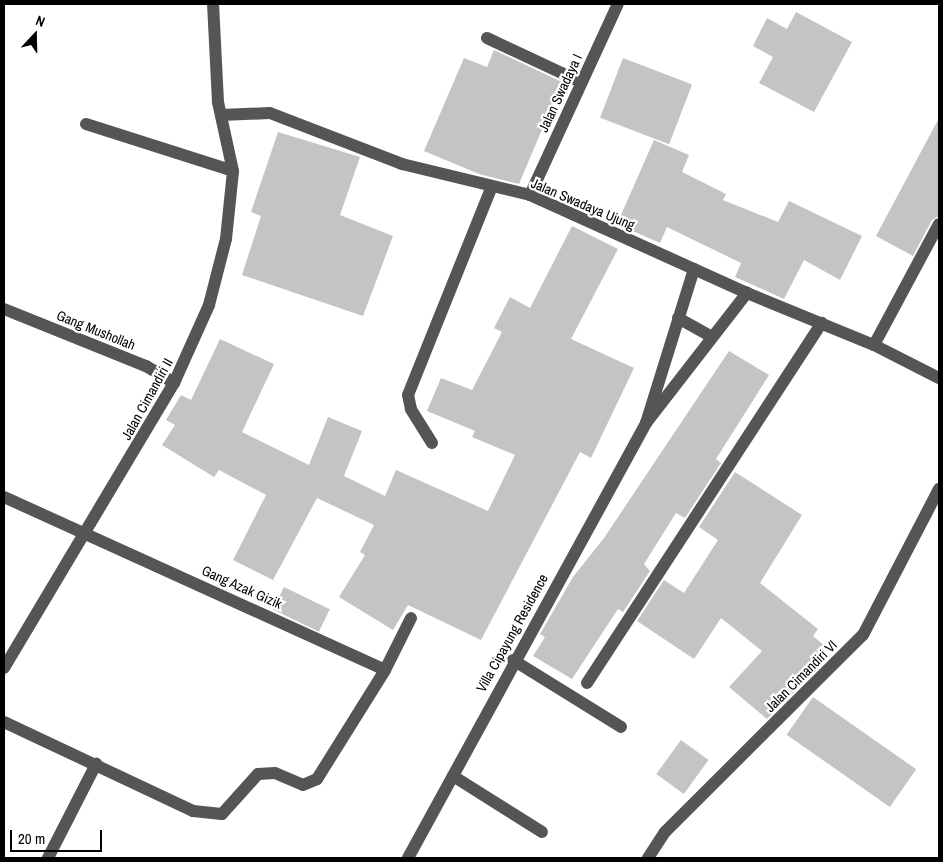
<!DOCTYPE html>
<style>
body{margin:0}
#map{position:relative;width:943px;height:862px;overflow:hidden;background:#fff;font-family:"Archivo Narrow",sans-serif}
div>[style]{position:absolute}
[style*='--x']{left:calc(var(--x)*1px);top:calc(var(--y)*1px);width:calc(var(--w)*1px);rotate:calc(var(--a)*1deg)}
.building>*{inset:0;background:#c4c4c4;transform-origin:0 0}
.minor>*{height:12px;margin:-6px;padding:0 6px;transform-origin:6px;border-radius:6px;background:#555}
span{translate:-50% -50%;white-space:nowrap;text-align:center;line-height:1.15;-webkit-text-stroke:4.5px #fff;paint-order:stroke}
.street-label{font-size:14px;color:#000}
.frame{position:absolute;inset:0;border:5px solid #000;pointer-events:none}
.north{position:absolute;left:10px;top:10px;width:50px;height:50px;-webkit-text-stroke:4px #fff;paint-order:stroke;rotate:21deg;font-size:14px;font-weight:700;line-height:20px;text-align:center;color:#000}
.north::after{content:'';display:block;margin:auto;width:18px;height:22px;background:#000;clip-path:polygon(50% 0,100% 100%,50% 72%,0 100%)}
.scale{position:absolute;left:10px;top:830px;width:92px;height:22px;box-sizing:border-box;border:2px solid #000;border-top:0;padding-left:6px;font-size:15px;line-height:18px;white-space:nowrap;color:#000;-webkit-text-stroke:4px #fff;paint-order:stroke}
</style>
<div id="map">
<div class="building">
<i style="clip-path:polygon(796px 12px,852px 42px,814px 112px,759px 83px,773px 57px,753px 46px,767px 18px,787px 29px)"></i>
<i style="clip-path:polygon(494px 50px,562px 82px,519px 184px,479px 174px,424px 151px,464px 58px,487px 67px)"></i>
<i style="left:623px;top:58px;width:74px;height:64px;rotate:21deg"></i>
<i style="clip-path:polygon(939px 118px,939px 216px,932px 220px,913px 256px,876px 236px)"></i>
<i style="clip-path:polygon(278px 132px,360px 157px,340px 215px,393px 236px,363px 316px,242px 275px,261px 216px,251px 212px)"></i>
<i style="clip-path:polygon(654px 140px,689px 155px,682px 172px,726px 194px,723px 200px,778px 222px,789px 201px,862px 236px,840px 280px,804px 260px,784px 299px,735px 277px,741px 263px,667px 227px,660px 243px,617px 224px)"></i>
<i style="clip-path:polygon(572px 226px,618px 249px,571px 339px,634px 368px,591px 458px,580px 452px,481px 640px,408px 605px,393px 630px,339px 597px,365px 555px,360px 552px,374px 525px,317px 498px,273px 580px,233px 560px,266px 495px,219px 470px,214px 477px,162px 445px,175px 425px,166px 420px,181px 395px,191px 400px,220px 339px,274px 364px,242px 432px,309px 465px,328px 417px,362px 431px,344px 476px,385px 496px,396px 470px,488px 511px,515px 455px,472px 437px,475px 431px,427px 411px,441px 378px,472px 390px,502px 332px,494px 328px,510px 297px,530px 308px)"></i>
<i style="clip-path:polygon(729px 351px,769px 375px,716px 459px,721px 463px,685px 518px,676px 513px,644px 564px,650px 571px,623px 612px,618px 609px,572px 679px,533px 656px,545px 637px,540px 634px,573px 577px,604px 538px)"></i>
<i style="clip-path:polygon(735px 472px,802px 515px,760px 583px,818px 629px,813px 636px,825px 646px,795px 684px,799px 687px,767px 719px,729px 687px,762px 651px,721px 618px,694px 659px,637px 621px,664px 580px,684px 593px,718px 540px,699px 527px)"></i>
<i style="left:284px;top:587px;width:51px;height:25px;rotate:26deg"></i>
<i style="left:813px;top:697px;width:126px;height:46px;rotate:35deg"></i>
<i style="left:681px;top:740px;width:34px;height:42px;rotate:36deg"></i>
</div>
<div class="minor">
<i style="--x:487;--y:38;--w:104;--a:25.1"></i>
<i style="--x:221;--y:115;--w:49;--a:-2.3"></i>
<i style="--x:270;--y:113;--w:142;--a:21.1"></i>
<i style="--x:402;--y:164;--w:132;--a:13.6"></i>
<i style="--x:530;--y:195;--w:238;--a:24.3"></i>
<i style="--x:747;--y:293;--w:137;--a:22.3"></i>
<i style="--x:874;--y:345;--w:73;--a:26.9"></i>
<i style="--x:86;--y:124;--w:154;--a:17.7"></i>
<i style="--x:530;--y:195;--w:210;--a:-65.3"></i>
<i style="--x:694;--y:269;--w:161;--a:107.3"></i>
<i style="--x:646;--y:423;--w:165;--a:-52.2"></i>
<i style="--x:4;--y:309;--w:153;--a:21.9"></i>
<i style="--x:146;--y:366;--w:33;--a:31"></i>
<i style="--x:678;--y:318;--w:39;--a:29"></i>
<i style="--x:874;--y:345;--w:137;--a:-61.8"></i>
<i style="--x:432;--y:443;--w:40;--a:-122"></i>
<i style="--x:411;--y:409;--w:14;--a:-102"></i>
<i style="--x:408;--y:395;--w:225;--a:-68.1"></i>
<i style="--x:4;--y:497;--w:418;--a:24.4"></i>
<i style="--x:513;--y:660;--w:127;--a:31.8"></i>
<i style="--x:4;--y:668;--w:332;--a:-59.2"></i>
<i style="--x:174;--y:383;--w:85;--a:-65.8"></i>
<i style="--x:209;--y:305;--w:68;--a:-75.6"></i>
<i style="--x:226;--y:239;--w:68;--a:-84.1"></i>
<i style="--x:233;--y:171;--w:71;--a:-102.3"></i>
<i style="--x:218;--y:102;--w:98;--a:-92.9"></i>
<i style="--x:587;--y:683;--w:430;--a:-56.9"></i>
<i style="--x:4;--y:722;--w:209;--a:25.2"></i>
<i style="--x:193;--y:811;--w:29;--a:6"></i>
<i style="--x:222;--y:814;--w:54;--a:-48"></i>
<i style="--x:258;--y:774;--w:17;--a:-3"></i>
<i style="--x:275;--y:773;--w:30;--a:23"></i>
<i style="--x:303;--y:785;--w:15;--a:-23"></i>
<i style="--x:317;--y:779;--w:128;--a:-58"></i>
<i style="--x:385;--y:670;--w:58;--a:-63.4"></i>
<i style="--x:453;--y:776;--w:105;--a:32.2"></i>
<i style="--x:48;--y:858;--w:106;--a:-62.9"></i>
<i style="--x:408;--y:858;--w:496;--a:-61.3"></i>
<i style="--x:648;--y:858;--w:31;--a:-57"></i>
<i style="--x:665;--y:832;--w:279;--a:-44.9"></i>
<i style="--x:863;--y:635;--w:165;--a:-62.5"></i>
</div>
<div class="street-label">
<span style="left:560px;top:93px;rotate:-65deg">Jalan Swadaya I</span>
<span style="left:583px;top:204px;rotate:23deg">Jalan Swadaya Ujung</span>
<span style="left:96px;top:330px;rotate:22deg">Gang Mushollah</span>
<span style="left:147px;top:399px;rotate:-61deg">Jalan Cimandiri II</span>
<span style="left:242px;top:587px;rotate:24deg">Gang Azak Gizik</span>
<span style="left:512px;top:633px;rotate:-61deg">Villa Cipayung Residence</span>
<span style="left:801px;top:676px;rotate:-45deg">Jalan Cimandiri VI</span>
</div>
<div class="frame"></div>
<div class="north">N</div>
<div class="scale">20 m</div>
</div>
